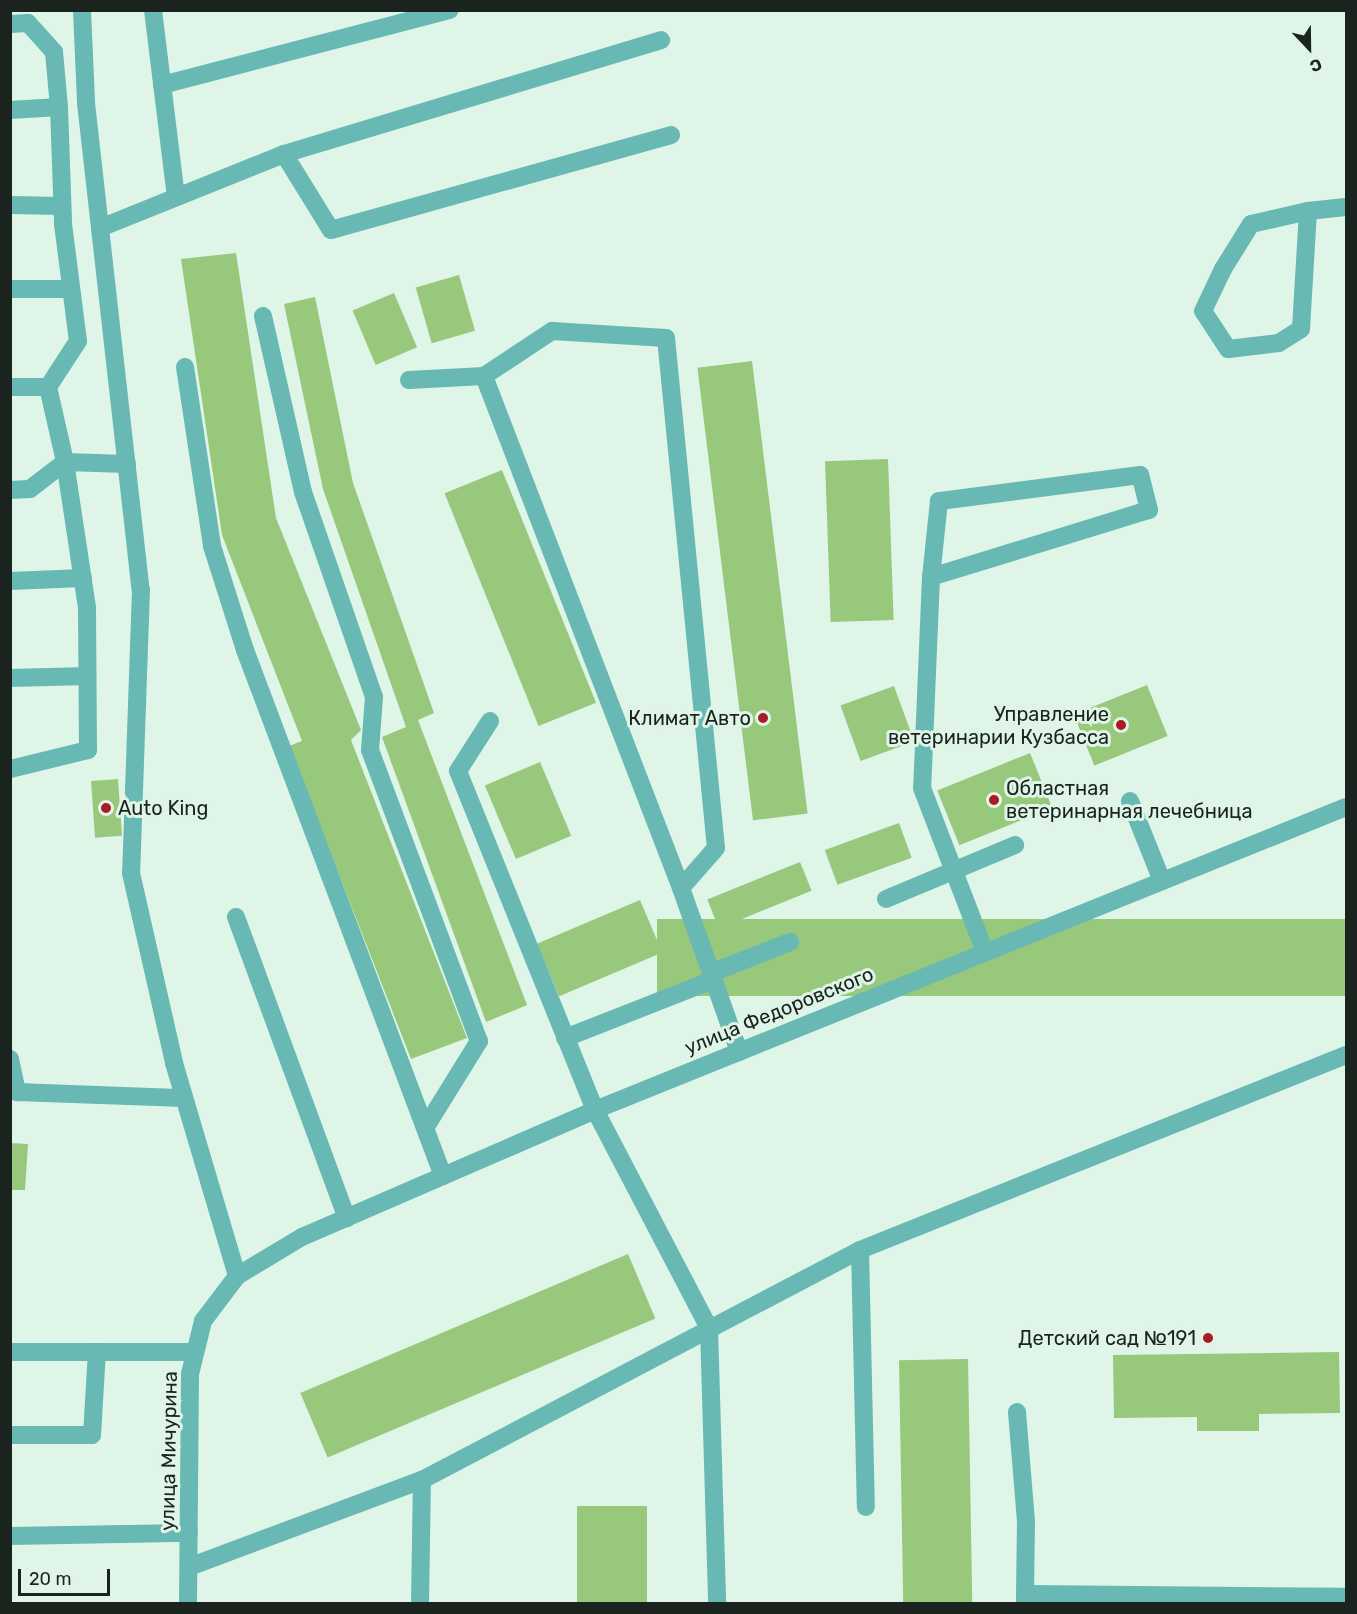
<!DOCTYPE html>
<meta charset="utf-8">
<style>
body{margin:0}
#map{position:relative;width:1357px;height:1614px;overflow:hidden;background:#def5e8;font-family:Rubik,sans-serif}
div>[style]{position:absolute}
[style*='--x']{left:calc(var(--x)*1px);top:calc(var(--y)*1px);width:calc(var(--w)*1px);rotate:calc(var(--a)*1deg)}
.building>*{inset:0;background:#97c87b;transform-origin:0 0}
.minor>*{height:18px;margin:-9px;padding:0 9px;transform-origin:9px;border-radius:9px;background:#68b8b3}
.dots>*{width:16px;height:16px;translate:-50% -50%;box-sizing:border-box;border:3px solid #def5e8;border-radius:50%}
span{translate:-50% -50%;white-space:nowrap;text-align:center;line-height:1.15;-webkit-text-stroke:6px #def5e8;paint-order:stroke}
.poi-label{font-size:20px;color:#1b231f}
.right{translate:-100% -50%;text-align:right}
.left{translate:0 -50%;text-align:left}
.street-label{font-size:20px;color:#1b231f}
.frame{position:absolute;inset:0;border:12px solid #1b231f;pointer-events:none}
.north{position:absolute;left:1279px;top:18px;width:60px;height:60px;-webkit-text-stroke:4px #def5e8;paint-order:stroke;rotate:158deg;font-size:16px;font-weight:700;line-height:24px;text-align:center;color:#1b231f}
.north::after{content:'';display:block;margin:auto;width:21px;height:27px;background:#1b231f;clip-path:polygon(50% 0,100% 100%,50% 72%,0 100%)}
.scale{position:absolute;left:18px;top:1569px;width:92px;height:27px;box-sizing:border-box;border:3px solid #1b231f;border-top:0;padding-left:8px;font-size:18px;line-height:21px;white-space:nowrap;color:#1b231f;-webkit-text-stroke:4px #def5e8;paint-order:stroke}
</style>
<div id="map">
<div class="building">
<i style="clip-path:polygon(236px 253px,276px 518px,361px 730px,351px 740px,467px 1038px,411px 1059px,289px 746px,302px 741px,222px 535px,181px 259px)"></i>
<i style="left:459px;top:275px;width:58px;height:45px;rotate:74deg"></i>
<i style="left:394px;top:293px;width:59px;height:45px;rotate:67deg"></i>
<i style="clip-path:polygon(315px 297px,353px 483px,434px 713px,418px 720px,527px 1005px,486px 1022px,382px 737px,406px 727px,323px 489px,284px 304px)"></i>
<i style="left:752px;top:361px;width:456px;height:55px;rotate:83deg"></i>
<i style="left:888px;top:459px;width:161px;height:63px;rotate:88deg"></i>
<i style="left:502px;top:470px;width:251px;height:62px;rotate:68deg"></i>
<i style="left:1147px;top:685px;width:55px;height:79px;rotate:68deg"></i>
<i style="left:894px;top:686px;width:59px;height:57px;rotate:70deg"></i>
<i style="left:1030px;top:753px;width:59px;height:100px;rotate:68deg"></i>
<i style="left:540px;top:762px;width:80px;height:60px;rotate:67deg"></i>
<i style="left:118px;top:779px;width:57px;height:27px;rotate:86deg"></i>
<i style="left:899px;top:823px;width:37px;height:79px;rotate:70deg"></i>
<i style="left:800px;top:862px;width:31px;height:100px;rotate:68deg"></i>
<i style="left:640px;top:900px;width:57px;height:112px;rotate:67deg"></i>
<i style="left:1346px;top:919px;width:77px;height:689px;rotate:90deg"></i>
<i style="clip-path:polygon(10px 1143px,28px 1144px,25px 1190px,10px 1190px)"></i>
<i style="left:628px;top:1254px;width:70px;height:356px;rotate:67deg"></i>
<i style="clip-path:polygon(1339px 1352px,1340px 1413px,1259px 1414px,1259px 1431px,1197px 1431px,1197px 1417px,1114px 1418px,1113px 1355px)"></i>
<i style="left:968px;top:1359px;width:245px;height:69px;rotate:89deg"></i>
<i style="left:577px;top:1506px;width:70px;height:98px"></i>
</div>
<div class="minor">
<i style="--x:82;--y:10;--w:93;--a:87.5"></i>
<i style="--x:86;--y:103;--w:490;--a:83.6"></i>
<i style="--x:141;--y:590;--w:283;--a:92"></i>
<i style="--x:131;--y:873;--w:195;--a:77.2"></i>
<i style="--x:174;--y:1063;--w:222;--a:73.5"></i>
<i style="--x:153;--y:10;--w:188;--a:83"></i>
<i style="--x:10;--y:24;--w:18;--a:-3"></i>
<i style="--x:28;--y:23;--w:39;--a:48"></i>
<i style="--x:54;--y:52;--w:55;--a:84.8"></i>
<i style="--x:162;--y:85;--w:297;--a:-14.6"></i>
<i style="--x:10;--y:110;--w:49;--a:-3.5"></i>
<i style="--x:59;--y:107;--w:117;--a:88"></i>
<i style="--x:63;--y:224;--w:118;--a:82.7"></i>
<i style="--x:78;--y:341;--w:55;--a:123.1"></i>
<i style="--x:48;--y:387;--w:77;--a:77.2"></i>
<i style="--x:65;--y:462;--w:148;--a:81.4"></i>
<i style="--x:87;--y:608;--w:142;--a:89.6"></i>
<i style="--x:88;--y:750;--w:80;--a:166.3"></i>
<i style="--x:284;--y:154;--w:394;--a:-16.8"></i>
<i style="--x:10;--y:205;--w:52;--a:1.1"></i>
<i style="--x:1308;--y:211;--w:118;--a:93.4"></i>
<i style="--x:1301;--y:329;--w:26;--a:148"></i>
<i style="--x:1279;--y:343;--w:51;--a:173.3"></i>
<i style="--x:1228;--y:349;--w:45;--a:-123.3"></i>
<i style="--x:1203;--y:311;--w:47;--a:-64.5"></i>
<i style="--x:1223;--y:269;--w:53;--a:-58.1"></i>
<i style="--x:1251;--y:224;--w:58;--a:-12.8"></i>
<i style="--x:1308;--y:211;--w:38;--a:-6"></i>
<i style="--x:100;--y:228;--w:198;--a:-21.9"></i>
<i style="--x:284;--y:154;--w:89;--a:58.3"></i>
<i style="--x:331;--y:230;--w:353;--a:-15.6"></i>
<i style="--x:10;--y:289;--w:61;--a:0"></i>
<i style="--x:263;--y:316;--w:180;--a:77.2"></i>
<i style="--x:303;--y:492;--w:217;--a:70.9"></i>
<i style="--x:374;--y:697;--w:53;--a:94.3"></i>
<i style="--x:370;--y:750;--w:311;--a:69.5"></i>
<i style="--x:479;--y:1041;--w:102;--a:121.8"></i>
<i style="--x:185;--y:367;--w:181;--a:81.4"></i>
<i style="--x:212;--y:546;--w:109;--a:72.4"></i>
<i style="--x:245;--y:650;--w:562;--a:69.37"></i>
<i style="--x:409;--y:380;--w:75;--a:-3.1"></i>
<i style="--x:10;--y:387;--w:38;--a:0"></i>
<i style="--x:10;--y:490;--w:20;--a:-3"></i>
<i style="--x:30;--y:489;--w:44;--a:-37.6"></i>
<i style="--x:65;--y:462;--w:62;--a:1.8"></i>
<i style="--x:931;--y:577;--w:228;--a:-17.1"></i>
<i style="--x:1149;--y:510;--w:36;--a:-104"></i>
<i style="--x:1140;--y:475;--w:203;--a:172.6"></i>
<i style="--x:939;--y:501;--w:76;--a:96"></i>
<i style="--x:931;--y:577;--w:211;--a:92.4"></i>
<i style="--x:922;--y:788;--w:176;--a:69"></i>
<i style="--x:10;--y:581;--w:73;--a:-2.4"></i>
<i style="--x:10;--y:678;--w:77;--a:-1.5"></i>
<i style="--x:490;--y:721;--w:59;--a:122.6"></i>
<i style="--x:458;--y:771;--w:366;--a:68"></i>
<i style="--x:595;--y:1110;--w:246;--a:62.4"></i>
<i style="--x:709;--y:1328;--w:276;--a:88.3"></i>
<i style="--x:1130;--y:801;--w:86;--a:68.2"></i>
<i style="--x:681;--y:888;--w:549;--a:-111.05"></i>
<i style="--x:484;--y:376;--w:82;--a:-33.5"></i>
<i style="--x:552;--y:331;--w:114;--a:3.5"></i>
<i style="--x:666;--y:338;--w:512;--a:84.4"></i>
<i style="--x:716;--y:848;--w:53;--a:131.2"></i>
<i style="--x:681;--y:888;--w:174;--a:70.5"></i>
<i style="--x:886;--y:899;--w:140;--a:-22.7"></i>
<i style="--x:236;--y:917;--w:321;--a:69.8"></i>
<i style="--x:711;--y:973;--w:85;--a:-21.4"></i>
<i style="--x:565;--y:1038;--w:159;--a:-21.4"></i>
<i style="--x:10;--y:1059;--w:34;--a:78"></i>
<i style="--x:17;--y:1092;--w:167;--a:2.1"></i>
<i style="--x:860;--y:1250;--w:257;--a:88.7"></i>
<i style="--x:10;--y:1352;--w:185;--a:0"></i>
<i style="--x:1017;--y:1412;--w:110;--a:85.3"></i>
<i style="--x:1026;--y:1522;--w:72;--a:90.8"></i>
<i style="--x:10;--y:1435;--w:82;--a:0"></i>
<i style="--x:92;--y:1435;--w:83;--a:-86.6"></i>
<i style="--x:10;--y:1536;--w:179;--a:-1"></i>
<i style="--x:189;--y:1567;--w:249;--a:-20.5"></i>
<i style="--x:422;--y:1480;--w:495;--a:-27.7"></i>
<i style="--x:860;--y:1250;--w:524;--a:-21.86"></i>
<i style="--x:188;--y:1604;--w:230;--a:-89.5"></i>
<i style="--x:190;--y:1374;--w:55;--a:-76.2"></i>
<i style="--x:203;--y:1321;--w:56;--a:-52.9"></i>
<i style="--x:237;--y:1276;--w:76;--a:-31"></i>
<i style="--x:302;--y:1237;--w:319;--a:-23.4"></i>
<i style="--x:595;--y:1110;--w:810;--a:-21.97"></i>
<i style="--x:420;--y:1604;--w:124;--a:-89.1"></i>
<i style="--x:1025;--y:1604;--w:10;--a:-90"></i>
<i style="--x:1025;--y:1594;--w:321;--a:0.5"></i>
</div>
<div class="dots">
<i style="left:763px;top:718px;background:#ad1a25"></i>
<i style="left:1121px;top:725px;background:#ad1a25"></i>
<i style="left:994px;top:800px;background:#ad1a25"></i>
<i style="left:106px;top:808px;background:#ad1a25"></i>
<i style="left:1208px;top:1338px;background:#ad1a25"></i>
</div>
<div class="poi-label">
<span class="right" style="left:1109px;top:726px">Управление<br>ветеринарии Кузбасса</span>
<span class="right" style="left:751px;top:718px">Климат Авто</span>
<span class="left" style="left:1006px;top:800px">Областная<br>ветеринарная лечебница</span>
<span class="left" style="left:118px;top:808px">Auto King</span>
<span class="right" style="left:1196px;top:1338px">Детский сад №191</span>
</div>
<div class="street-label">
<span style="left:779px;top:1011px;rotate:-22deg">улица Федоровского</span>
<span style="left:169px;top:1451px;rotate:-89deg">улица Мичурина</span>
</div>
<div class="frame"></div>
<div class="north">С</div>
<div class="scale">20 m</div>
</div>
